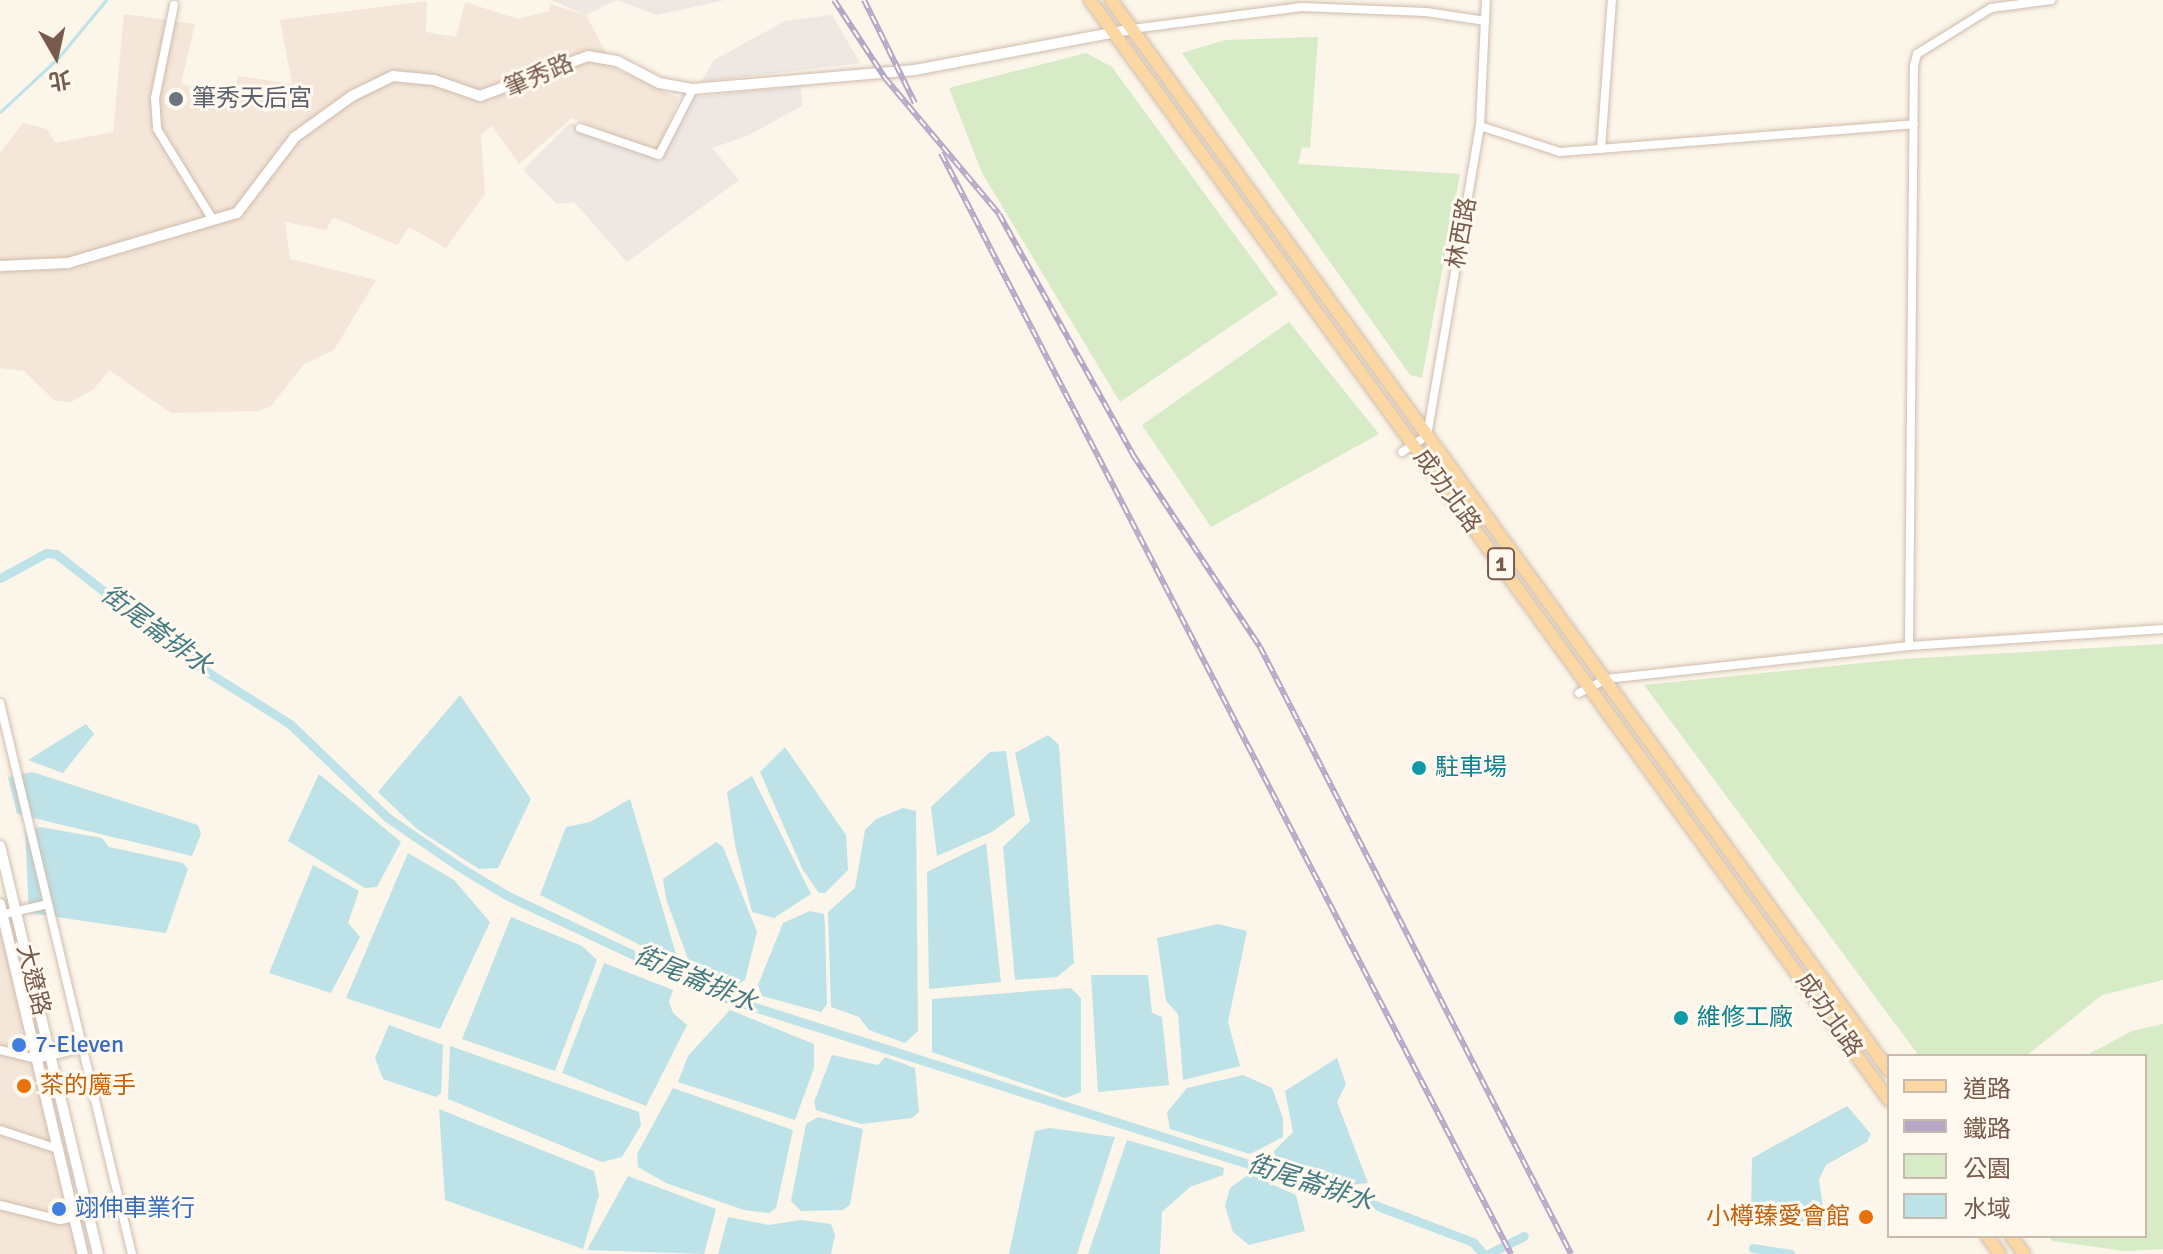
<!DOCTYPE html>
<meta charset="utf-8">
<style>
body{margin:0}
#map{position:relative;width:2163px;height:1254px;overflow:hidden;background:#fcf5e9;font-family:Signika,"Noto Sans TC",sans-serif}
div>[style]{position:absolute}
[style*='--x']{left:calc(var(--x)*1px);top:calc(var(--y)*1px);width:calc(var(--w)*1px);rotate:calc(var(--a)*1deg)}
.residential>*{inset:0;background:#f4e6d8}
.industrial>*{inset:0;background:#eee7e2}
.green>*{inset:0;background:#d7ebc7}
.water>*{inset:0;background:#bde2e7}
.stream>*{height:3px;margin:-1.5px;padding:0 1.5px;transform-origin:1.5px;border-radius:1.5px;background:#bde2e7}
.canal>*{height:9px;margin:-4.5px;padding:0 4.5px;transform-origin:4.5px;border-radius:4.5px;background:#bde2e7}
.roads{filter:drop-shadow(0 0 2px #cfbcae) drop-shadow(0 0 2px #cfbcae)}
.minor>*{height:8px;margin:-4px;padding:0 4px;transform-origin:4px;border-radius:4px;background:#fff}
.tertiary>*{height:10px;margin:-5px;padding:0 5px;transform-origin:5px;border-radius:5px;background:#fff}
.primary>*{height:12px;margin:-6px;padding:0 6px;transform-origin:6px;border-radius:6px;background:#fad7a3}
.rail>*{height:6px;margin-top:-3px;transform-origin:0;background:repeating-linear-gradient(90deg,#fff9f0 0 9px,#b7a7c7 0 18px);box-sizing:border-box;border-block:2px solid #b7a7c7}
.dots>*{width:22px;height:22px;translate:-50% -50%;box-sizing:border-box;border:4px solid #fff9f0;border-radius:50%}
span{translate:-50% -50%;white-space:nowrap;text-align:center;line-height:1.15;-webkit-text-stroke:6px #fff9f0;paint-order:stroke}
.shield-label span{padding:2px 6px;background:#fff9f0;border:2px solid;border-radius:6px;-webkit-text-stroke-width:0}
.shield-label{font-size:22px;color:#785b4c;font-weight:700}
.street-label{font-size:24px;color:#785b4c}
.worship-label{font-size:24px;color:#5b616d}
.left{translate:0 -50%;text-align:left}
.culture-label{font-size:24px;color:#0d838f}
.shop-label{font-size:24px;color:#366cbe}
.food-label{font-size:24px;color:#c56008}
.right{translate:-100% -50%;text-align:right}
.water-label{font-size:26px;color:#437b83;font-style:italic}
.legend{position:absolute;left:1887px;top:1054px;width:260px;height:184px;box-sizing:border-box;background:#fff9f0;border:2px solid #c9baae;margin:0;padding:10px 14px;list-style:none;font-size:24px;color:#785b4c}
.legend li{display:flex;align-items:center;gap:16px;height:40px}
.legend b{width:40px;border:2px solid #c9baae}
.north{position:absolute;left:16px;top:16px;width:80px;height:80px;-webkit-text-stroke:6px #fff9f0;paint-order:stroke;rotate:171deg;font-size:22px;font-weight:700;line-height:32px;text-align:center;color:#785b4c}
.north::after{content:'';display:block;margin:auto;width:28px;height:36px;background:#785b4c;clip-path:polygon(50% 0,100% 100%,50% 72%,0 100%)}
</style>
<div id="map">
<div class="residential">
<i style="clip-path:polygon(427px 1px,426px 32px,456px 37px,465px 2px,518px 19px,549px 11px,550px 4px,586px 15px,614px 68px,679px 98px,658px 152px,572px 118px,519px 164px,492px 126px,481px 134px,485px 194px,446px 248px,409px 227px,397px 245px,333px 217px,326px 230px,285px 222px,290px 259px,376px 280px,334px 350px,304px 364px,271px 406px,259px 411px,171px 413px,109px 370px,94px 389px,71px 402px,55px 401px,24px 371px,0 368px,0 153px,23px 123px,47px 129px,55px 143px,113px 132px,124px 14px,195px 24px,181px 84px,232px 98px,238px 76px,292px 84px,280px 20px)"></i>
<i style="clip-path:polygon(0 920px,81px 1254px,0 1254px)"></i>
</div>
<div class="industrial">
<i style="clip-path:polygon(551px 0,725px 0,657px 15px,616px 0,586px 15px)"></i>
<i style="clip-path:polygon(832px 15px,860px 63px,701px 82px,714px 60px,785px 21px)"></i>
<i style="clip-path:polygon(801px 86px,802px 106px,747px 136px,712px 148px,739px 180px,627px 262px,574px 202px,557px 204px,523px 170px,570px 123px,661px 161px,694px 97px)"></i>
</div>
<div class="green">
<i style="clip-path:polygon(1318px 37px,1310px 148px,1302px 147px,1298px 164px,1460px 174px,1422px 378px,1410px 375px,1182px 53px,1225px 40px)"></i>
<i style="clip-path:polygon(1086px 53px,1112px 67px,1278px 294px,1120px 402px,982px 173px,949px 88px)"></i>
<i style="clip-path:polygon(1289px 322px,1379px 434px,1211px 527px,1142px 425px)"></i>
<i style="clip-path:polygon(2163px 644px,2163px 980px,2102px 995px,2026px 1056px,1919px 1056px,1644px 685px,1902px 659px)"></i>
<i style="clip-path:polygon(2163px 1024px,2163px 1249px,2125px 1251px,2052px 1241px,2048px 1236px,2145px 1236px,2145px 1056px,2085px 1056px,2132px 1031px)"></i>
</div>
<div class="water">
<i style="clip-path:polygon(460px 695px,531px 799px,498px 868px,479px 869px,417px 829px,378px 792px)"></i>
<i style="clip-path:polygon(86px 724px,94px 734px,63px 773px,28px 760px)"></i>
<i style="clip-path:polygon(1048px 735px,1059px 745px,1074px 963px,1057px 977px,1015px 980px,1003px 847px,1030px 821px,1015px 753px)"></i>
<i style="clip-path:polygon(785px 747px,846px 835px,848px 870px,825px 893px,819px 893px,803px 870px,760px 772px)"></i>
<i style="clip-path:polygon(1006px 751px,1015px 815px,992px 832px,937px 856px,931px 807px,990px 752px)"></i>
<i style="clip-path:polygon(32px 772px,198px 825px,201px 834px,192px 856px,17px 814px,8px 777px)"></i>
<i style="clip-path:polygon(319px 774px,401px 842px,377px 887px,365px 888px,288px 841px)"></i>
<i style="clip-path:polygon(752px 776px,811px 894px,774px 918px,752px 912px,735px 845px,727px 792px)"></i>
<i style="clip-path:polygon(630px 799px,676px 954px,672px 961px,540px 895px,566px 827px,590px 822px)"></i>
<i style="clip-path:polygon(903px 808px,916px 811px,918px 1031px,905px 1043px,869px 1030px,859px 1017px,831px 1007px,828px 912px,855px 888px,865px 830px,876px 819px)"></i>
<i style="clip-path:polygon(40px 827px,102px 838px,109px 847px,183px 863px,188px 869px,166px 933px,29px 913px,25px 830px)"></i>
<i style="clip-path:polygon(716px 842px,723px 847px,757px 932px,745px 980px,735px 986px,692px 970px,666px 899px,663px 879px)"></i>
<i style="clip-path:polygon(986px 843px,1001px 982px,929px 989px,927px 872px)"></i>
<i style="clip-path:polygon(408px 853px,454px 880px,490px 922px,440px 1029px,346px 998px)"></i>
<i style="clip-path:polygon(313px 865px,359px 891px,348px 923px,360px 937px,331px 993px,269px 973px)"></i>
<i style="clip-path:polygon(810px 911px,824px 914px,825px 926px,827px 1004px,821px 1012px,762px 996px,758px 985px,783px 923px)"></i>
<i style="clip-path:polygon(511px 917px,582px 946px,597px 960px,555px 1071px,462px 1039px)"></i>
<i style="clip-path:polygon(1218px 924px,1247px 931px,1228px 1022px,1240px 1066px,1183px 1080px,1178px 1014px,1166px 1001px,1157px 938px)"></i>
<i style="clip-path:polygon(604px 963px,673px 990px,669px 1002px,673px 1013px,687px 1025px,646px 1106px,562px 1073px)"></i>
<i style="clip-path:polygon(1091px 975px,1148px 975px,1152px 1013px,1162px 1017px,1169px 1085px,1098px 1092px)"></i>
<i style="clip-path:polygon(1071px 988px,1081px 998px,1081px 1092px,1065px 1098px,932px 1052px,932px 999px)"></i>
<i style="clip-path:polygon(730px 1010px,814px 1044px,814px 1068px,795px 1120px,678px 1082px,688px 1056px)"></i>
<i style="clip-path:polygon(389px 1025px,443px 1045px,441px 1093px,436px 1097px,383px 1079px,375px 1058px)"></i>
<i style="clip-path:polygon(450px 1046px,639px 1112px,641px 1125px,622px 1157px,602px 1162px,448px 1099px)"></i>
<i style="clip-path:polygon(832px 1055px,878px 1065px,885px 1057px,915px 1068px,919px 1112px,912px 1118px,861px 1124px,816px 1110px,814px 1102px)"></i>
<i style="clip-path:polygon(1337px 1058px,1346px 1084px,1337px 1102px,1368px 1183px,1350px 1185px,1269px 1167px,1274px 1151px,1293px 1132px,1285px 1091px)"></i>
<i style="clip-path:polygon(1243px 1075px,1272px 1088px,1283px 1118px,1283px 1137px,1250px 1154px,1170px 1129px,1167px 1112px,1187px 1088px)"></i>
<i style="clip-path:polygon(673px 1088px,793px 1130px,776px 1208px,769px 1213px,744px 1210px,666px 1183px,638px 1167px,637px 1154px)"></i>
<i style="clip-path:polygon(1847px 1106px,1871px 1134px,1867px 1142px,1826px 1165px,1819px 1180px,1826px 1227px,1820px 1230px,1751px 1215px,1752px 1158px)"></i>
<i style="clip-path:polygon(439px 1109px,594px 1171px,599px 1195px,583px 1249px,445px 1200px)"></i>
<i style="clip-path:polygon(818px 1117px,863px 1129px,850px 1205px,843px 1210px,801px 1211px,791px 1201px,806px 1124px)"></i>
<i style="clip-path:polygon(1050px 1128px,1115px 1137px,1077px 1254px,1009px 1254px,1035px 1131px)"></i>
<i style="clip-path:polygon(1127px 1140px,1224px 1168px,1223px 1175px,1190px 1187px,1162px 1212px,1160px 1254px,1088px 1254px)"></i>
<i style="clip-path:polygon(1249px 1174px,1296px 1195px,1305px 1231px,1249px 1245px,1233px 1232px,1225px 1206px,1230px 1188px)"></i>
<i style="clip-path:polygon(628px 1176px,716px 1209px,704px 1254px,587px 1250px)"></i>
<i style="clip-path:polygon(728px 1217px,769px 1225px,801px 1220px,831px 1224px,835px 1235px,831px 1254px,718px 1254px)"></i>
</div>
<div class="stream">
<i style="--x:0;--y:112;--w:79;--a:-43"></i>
<i style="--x:58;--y:58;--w:75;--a:-50.4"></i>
</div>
<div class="canal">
<i style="--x:0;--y:578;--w:52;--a:-28.5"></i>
<i style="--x:46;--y:553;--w:10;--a:6"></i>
<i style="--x:56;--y:554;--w:194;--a:37.9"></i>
<i style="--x:209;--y:673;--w:96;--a:32.2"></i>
<i style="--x:290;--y:724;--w:136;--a:43.8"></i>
<i style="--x:388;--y:818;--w:85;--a:34.4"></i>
<i style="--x:458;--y:866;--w:56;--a:31.1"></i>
<i style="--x:506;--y:895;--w:243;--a:25.1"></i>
<i style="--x:726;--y:998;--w:664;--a:17.62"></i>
<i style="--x:1359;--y:1199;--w:122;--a:20.7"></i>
<i style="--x:1473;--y:1242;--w:16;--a:50"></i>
<i style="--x:1753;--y:1248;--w:38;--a:9"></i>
<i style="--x:1488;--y:1254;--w:40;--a:-26.6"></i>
</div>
<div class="roads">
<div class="minor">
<i style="--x:174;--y:5;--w:95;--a:101.5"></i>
<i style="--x:155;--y:98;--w:31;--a:86"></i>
<i style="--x:157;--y:129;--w:107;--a:58.4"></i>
<i style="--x:1132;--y:29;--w:171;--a:-7.4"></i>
<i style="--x:1302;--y:7;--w:124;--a:2.3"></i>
<i style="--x:1426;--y:12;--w:60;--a:8.7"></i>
<i style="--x:1480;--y:126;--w:84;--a:18"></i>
<i style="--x:1560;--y:152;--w:355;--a:-4.5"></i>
<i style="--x:580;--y:128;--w:83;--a:18.9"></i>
<i style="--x:659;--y:155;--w:74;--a:-62.7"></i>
<i style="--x:1601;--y:149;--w:149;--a:-85.8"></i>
<i style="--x:1402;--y:452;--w:30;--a:-33"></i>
<i style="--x:1427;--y:436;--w:314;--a:-80.3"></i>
<i style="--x:1480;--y:126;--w:126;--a:-87.3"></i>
<i style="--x:1909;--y:646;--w:580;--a:-89.51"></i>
<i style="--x:1914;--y:66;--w:12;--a:-76"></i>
<i style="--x:1917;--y:54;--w:87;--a:-31.9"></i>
<i style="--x:1991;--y:8;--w:61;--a:-7.6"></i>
<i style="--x:1579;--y:693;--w:30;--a:-27"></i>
<i style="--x:1606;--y:679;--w:305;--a:-6.2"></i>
<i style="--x:1909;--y:646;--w:255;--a:-3.8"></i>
<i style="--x:0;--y:703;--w:567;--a:76.53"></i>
<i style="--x:0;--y:915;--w:49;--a:-12.9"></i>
<i style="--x:0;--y:1050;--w:37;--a:14"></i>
<i style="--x:36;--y:1059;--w:48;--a:-13.2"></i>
<i style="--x:0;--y:1130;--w:61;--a:18.1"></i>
<i style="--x:0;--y:1205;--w:62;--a:14"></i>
<i style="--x:60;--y:1220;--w:62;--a:-12"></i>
</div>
<div class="tertiary">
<i style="--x:0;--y:266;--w:68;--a:-2.5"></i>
<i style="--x:68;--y:263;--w:176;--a:-16.5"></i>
<i style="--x:237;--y:213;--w:96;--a:-52.7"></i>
<i style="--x:295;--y:137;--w:70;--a:-35.7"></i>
<i style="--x:352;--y:96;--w:46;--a:-26"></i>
<i style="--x:393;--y:76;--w:41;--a:5.6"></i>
<i style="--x:434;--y:80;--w:49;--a:19.2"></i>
<i style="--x:480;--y:96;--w:115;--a:-20.3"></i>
<i style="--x:588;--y:56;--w:29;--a:10"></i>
<i style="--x:617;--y:61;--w:47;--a:27.6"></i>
<i style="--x:659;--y:83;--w:35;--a:10"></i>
<i style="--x:693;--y:89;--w:223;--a:-4.9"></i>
<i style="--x:915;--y:70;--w:221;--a:-10.7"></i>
<i style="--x:0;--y:846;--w:420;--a:76.5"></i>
<i style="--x:0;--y:904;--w:360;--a:76.7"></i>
</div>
<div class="primary">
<i style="--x:1090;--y:0;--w:1360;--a:54.01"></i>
<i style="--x:1111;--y:0;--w:1324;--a:54"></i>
<i style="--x:1987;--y:1236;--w:22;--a:54"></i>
<i style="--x:2011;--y:1236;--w:22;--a:54"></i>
</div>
</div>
<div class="rail">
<i style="--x:834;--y:0;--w:93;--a:56.8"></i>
<i style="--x:885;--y:78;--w:177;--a:50"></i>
<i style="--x:999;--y:214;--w:276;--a:60.9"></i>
<i style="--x:1133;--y:455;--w:230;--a:56.5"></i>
<i style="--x:1260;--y:647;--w:682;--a:62.87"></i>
<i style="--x:864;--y:0;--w:115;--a:63.7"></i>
<i style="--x:941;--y:153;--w:1240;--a:62.63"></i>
</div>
<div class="dots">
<i style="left:176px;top:99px;background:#6b7280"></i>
<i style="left:1419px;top:768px;background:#0f9aa8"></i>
<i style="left:1681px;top:1018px;background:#0f9aa8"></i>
<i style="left:19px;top:1045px;background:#3f7fe0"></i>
<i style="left:24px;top:1086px;background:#e8710a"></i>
<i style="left:59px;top:1209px;background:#3f7fe0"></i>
<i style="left:1866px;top:1217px;background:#e8710a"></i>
</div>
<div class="shield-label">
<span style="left:1501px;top:564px">1</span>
</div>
<div class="street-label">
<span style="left:539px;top:76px;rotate:-23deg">筆秀路</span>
<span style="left:1462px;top:233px;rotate:-80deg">林西路</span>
<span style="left:1447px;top:491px;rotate:54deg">成功北路</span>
<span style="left:33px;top:980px;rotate:76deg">大遼路</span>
<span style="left:1829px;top:1015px;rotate:55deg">成功北路</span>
</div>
<div class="worship-label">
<span class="left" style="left:192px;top:99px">筆秀天后宮</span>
</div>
<div class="culture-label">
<span class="left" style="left:1435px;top:768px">駐車場</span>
<span class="left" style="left:1697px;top:1018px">維修工廠</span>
</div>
<div class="shop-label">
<span class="left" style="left:35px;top:1045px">7-Eleven</span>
<span class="left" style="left:75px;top:1209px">翊伸車業行</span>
</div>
<div class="food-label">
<span class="left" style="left:40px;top:1086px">茶的魔手</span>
<span class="right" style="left:1850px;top:1217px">小樽臻愛會館</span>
</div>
<div class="water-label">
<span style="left:156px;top:631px;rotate:37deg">街尾崙排水</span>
<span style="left:695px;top:980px;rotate:23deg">街尾崙排水</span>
<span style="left:1310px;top:1184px;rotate:18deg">街尾崙排水</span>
</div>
<ul class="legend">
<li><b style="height:10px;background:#fad7a3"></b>道路</li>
<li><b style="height:10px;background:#b7a7c7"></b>鐵路</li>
<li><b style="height:22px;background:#d7ebc7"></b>公園</li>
<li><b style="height:22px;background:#bde2e7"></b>水域</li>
</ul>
<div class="north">北</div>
</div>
